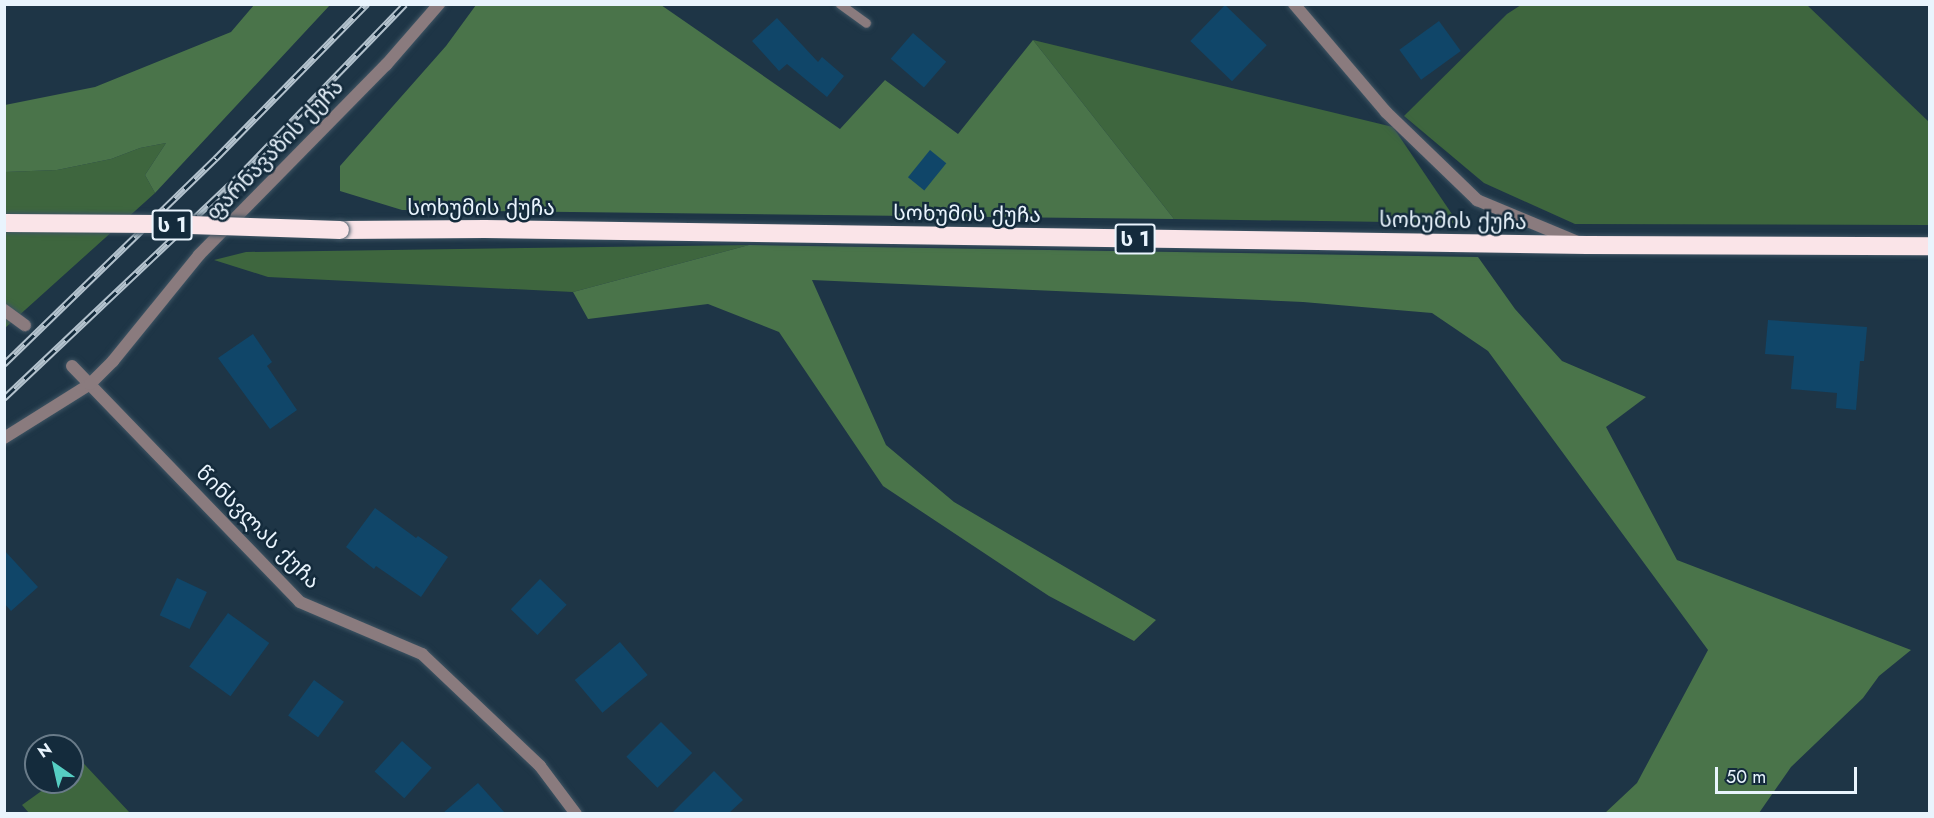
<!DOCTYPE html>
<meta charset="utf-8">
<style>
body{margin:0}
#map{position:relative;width:1934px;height:818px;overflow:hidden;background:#1e3546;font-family:Jost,"Noto Sans Georgian",sans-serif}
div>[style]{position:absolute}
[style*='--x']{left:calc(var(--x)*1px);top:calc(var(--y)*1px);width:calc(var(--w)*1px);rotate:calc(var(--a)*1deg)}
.green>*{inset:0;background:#3e663e}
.forest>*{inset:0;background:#4a744a}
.building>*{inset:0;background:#104669;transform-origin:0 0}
.roads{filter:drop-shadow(0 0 2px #3e5463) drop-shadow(0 0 2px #3e5463)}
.lane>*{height:9px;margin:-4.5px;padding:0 4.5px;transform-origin:4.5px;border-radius:4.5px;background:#8a7b7e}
.street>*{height:12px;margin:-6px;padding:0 6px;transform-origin:6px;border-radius:6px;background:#8a7b7e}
.highway>*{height:18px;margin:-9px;padding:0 9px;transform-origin:9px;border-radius:9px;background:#fae4e8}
.rail>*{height:7px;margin-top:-3.5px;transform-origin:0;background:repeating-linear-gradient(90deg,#142b3c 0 14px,#b3c2cd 0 28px);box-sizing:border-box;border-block:2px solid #b3c2cd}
.bridges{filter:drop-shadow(0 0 2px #3e5463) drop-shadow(0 0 2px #3e5463)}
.highway-bridge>*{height:18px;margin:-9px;padding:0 9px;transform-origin:9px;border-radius:9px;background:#fae4e8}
span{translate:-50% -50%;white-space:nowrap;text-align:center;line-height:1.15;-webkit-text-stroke:5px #142b3c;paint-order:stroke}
.shield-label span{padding:2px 4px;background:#142b3c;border:2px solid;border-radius:4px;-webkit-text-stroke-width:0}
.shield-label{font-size:20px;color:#e9f4fd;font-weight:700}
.street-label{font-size:21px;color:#e9f4fd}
.frame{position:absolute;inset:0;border:6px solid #e9f4fd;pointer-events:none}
.north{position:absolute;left:24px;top:734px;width:60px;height:60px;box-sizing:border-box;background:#142b3c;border:2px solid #697b89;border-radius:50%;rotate:326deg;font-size:16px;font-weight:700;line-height:24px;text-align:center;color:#e9f4fd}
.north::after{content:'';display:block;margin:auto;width:21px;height:27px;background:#56cec3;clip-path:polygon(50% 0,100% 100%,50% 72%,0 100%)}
.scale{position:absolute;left:1715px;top:767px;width:142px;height:27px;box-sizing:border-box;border:3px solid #e9f4fd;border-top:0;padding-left:8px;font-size:18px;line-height:21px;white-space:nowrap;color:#e9f4fd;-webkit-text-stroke:4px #142b3c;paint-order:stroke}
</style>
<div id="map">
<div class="green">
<i style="clip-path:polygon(1521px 5px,1807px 5px,1929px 122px,1929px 225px,1575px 224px,1484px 183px,1404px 116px,1507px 14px)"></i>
<i style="clip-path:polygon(1033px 40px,1393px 127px,1458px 223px,1174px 219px)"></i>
<i style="clip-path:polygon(166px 143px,145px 175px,155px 193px,5px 328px,4px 172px,57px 170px,111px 159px,140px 148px)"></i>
<i style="clip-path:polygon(749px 245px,573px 292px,268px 277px,214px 260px,246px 252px)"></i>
<i style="clip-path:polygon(72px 751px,130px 813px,29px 813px,22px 805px,54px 782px,72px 782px)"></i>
</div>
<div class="forest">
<i style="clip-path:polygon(254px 5px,330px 5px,155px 193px,145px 175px,166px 143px,140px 148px,111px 159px,57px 170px,5px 172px,5px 105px,95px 87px,231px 32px)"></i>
<i style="clip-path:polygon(476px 5px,661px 5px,840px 129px,885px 80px,958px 134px,1033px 40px,1174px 219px,402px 210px,340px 191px,340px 166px,446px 46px)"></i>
<i style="clip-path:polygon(749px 245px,1478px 257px,1515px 309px,1562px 361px,1646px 397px,1606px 427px,1677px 560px,1911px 650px,1879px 676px,1863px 698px,1791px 767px,1759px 813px,1605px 813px,1637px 783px,1708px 650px,1488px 351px,1432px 313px,1303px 302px,812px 280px,886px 445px,954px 502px,1156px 620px,1134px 641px,1049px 596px,883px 486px,779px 332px,708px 304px,588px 319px,573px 292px)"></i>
</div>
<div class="building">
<i style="left:1225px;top:5px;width:58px;height:50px;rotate:44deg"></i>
<i style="clip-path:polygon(777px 18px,818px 62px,822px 57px,844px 76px,827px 97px,787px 64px,779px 71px,752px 41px)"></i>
<i style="left:1439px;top:21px;width:37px;height:49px;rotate:54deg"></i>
<i style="left:913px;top:33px;width:44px;height:34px;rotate:41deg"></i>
<i style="left:930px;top:150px;width:21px;height:35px;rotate:39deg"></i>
<i style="clip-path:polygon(1768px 320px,1867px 327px,1864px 361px,1860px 361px,1856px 410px,1836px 408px,1837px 393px,1791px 389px,1794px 356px,1765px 354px)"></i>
<i style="clip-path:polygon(253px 334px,272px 362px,267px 366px,297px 410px,270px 429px,218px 358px)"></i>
<i style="clip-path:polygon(375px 508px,416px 538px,418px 536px,448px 557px,421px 597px,376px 566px,374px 569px,346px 547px)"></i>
<i style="clip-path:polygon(4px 550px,38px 587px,11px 611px,4px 603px)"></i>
<i style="left:177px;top:578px;width:33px;height:41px;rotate:25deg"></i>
<i style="left:540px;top:579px;width:37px;height:42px;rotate:44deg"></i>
<i style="left:228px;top:613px;width:51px;height:66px;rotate:36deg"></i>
<i style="left:620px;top:642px;width:43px;height:59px;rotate:50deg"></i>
<i style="left:314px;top:680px;width:37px;height:44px;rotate:36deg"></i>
<i style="left:661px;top:722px;width:44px;height:49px;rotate:45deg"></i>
<i style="left:402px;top:741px;width:40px;height:41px;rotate:42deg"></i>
<i style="clip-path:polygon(714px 771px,743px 800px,729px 813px,672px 813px)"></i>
<i style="clip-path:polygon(478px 783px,505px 813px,443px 813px)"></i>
</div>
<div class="roads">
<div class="lane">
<i style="--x:840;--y:4;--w:32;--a:36"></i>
</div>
<div class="street">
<i style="--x:1294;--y:4;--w:142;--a:49.6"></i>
<i style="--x:1386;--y:112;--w:127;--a:44"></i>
<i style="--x:1477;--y:200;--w:109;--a:22.6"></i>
<i style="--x:4;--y:310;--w:26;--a:36"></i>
<i style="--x:72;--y:366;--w:328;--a:46"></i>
<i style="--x:300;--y:602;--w:133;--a:23.1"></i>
<i style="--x:422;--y:654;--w:163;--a:43.5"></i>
<i style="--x:540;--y:766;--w:60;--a:53.1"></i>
<i style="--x:4;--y:438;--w:102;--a:-32.1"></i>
<i style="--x:90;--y:384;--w:33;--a:-45"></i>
<i style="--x:113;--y:361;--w:136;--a:-50.9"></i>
<i style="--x:199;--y:255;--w:267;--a:-45.5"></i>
<i style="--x:386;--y:65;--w:81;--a:-49"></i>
</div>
<div class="highway">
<i style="--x:340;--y:230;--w:145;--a:-0.4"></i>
<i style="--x:485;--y:229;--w:1102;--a:0.83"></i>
<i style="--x:1587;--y:245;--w:343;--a:0.2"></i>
</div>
</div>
<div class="rail">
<i style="--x:4;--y:364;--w:296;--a:-44.2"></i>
<i style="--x:216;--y:158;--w:216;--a:-45.6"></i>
<i style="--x:4;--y:398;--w:323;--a:-43.4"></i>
<i style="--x:239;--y:176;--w:239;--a:-46"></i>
</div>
<div class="bridges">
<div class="highway-bridge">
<i style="--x:4;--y:223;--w:156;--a:0.4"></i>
<i style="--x:160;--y:224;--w:180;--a:1.9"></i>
</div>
</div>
<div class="shield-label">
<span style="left:172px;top:225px">ს 1</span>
<span style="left:1135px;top:239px">ს 1</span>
</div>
<div class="street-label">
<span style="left:275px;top:150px;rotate:-46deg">ფარნავაზის ქუჩა</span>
<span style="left:481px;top:208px">სოხუმის ქუჩა</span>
<span style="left:967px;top:214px;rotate:1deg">სოხუმის ქუჩა</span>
<span style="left:1453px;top:221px;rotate:1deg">სოხუმის ქუჩა</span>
<span style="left:258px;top:527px;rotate:45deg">წინსვლას ქუჩა</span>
</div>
<div class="frame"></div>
<div class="north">N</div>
<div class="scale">50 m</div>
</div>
